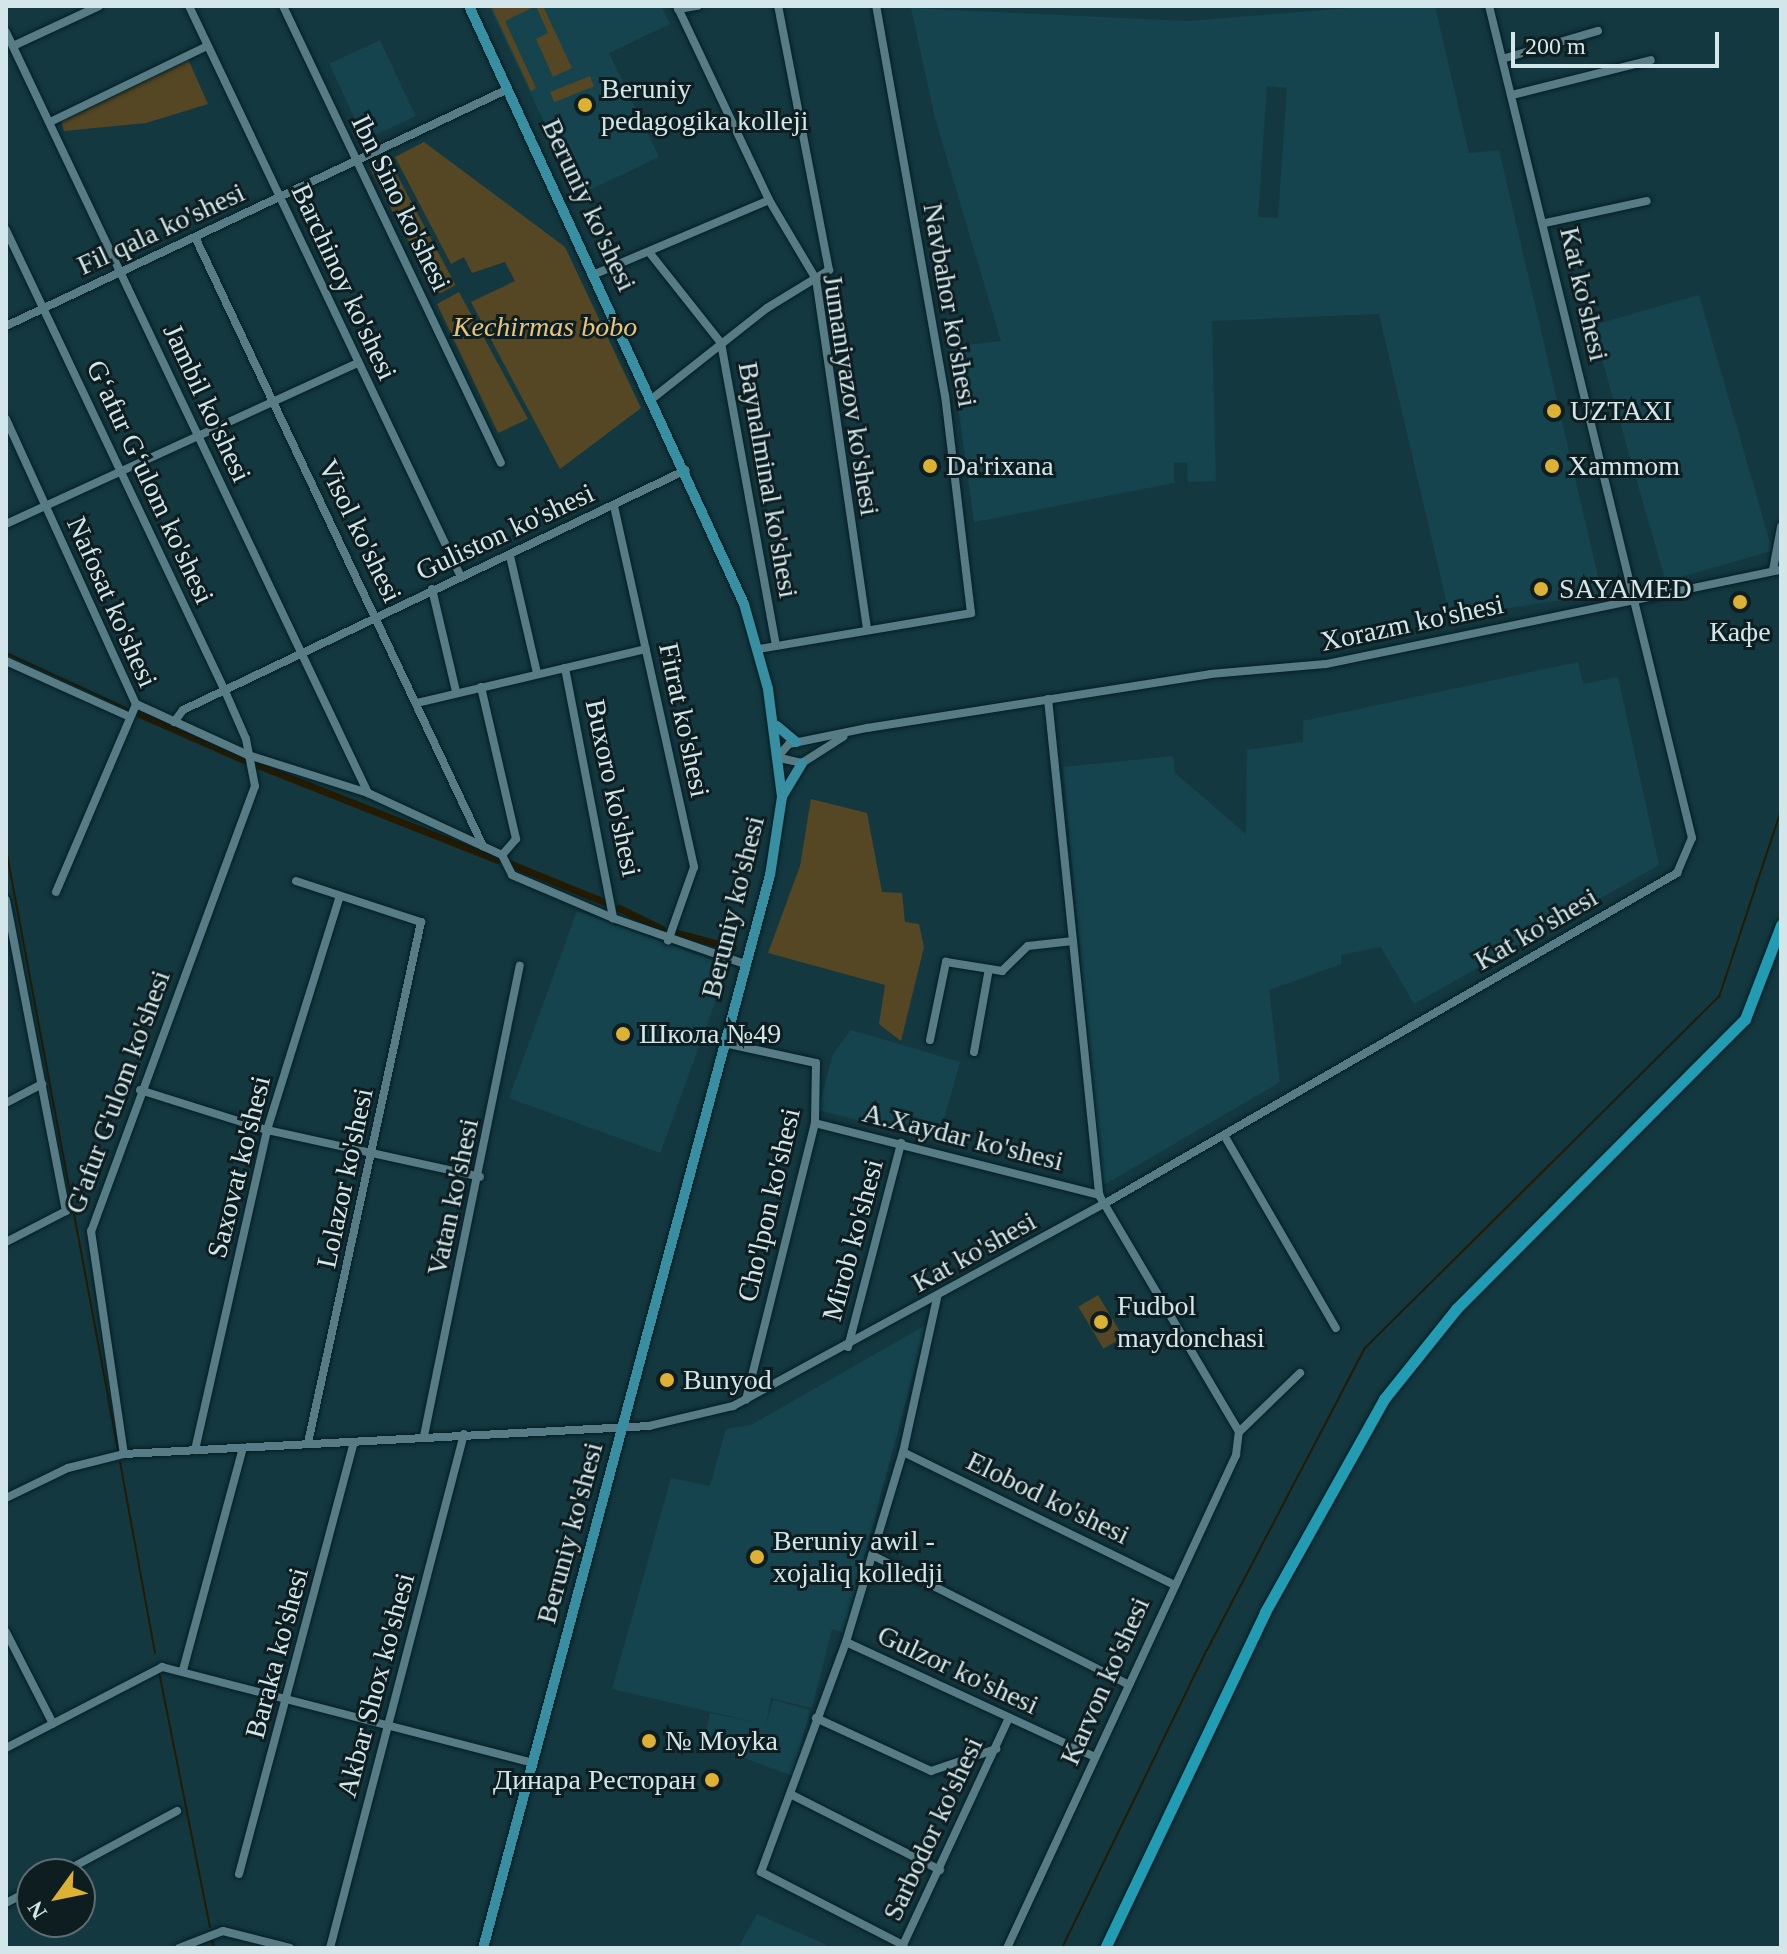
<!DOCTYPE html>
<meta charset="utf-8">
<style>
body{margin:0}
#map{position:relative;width:1787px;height:1954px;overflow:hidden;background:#143840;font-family:"Times New Roman",serif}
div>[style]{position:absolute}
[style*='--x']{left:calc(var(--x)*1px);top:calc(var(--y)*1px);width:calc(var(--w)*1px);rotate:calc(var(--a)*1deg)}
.built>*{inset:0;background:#15444e;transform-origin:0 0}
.green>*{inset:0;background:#554723;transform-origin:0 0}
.stream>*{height:2px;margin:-1px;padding:0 1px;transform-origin:1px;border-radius:1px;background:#241b02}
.canal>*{height:7px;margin:-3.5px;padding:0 3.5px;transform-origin:3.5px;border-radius:3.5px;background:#241b02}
.roads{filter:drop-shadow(0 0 2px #041e24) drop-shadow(0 0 2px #041e24)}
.minor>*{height:8px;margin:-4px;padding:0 4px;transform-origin:4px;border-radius:4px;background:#587c85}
.major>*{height:10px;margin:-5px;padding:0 5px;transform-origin:5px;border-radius:5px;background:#388fa1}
.highway>*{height:11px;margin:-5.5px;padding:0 5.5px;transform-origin:5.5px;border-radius:5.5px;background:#229cb3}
.dots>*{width:22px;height:22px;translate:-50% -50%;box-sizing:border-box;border:4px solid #0e1d20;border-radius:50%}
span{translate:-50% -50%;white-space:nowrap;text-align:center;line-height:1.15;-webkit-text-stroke:6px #0e1d20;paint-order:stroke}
.poi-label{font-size:28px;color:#d3e6ea}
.left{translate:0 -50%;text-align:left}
.right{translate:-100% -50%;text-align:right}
.street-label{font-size:28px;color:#d3e6ea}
.park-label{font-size:28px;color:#e5c67b;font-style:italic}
.frame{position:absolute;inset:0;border:8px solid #d3e6ea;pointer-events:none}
.north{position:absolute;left:16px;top:1858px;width:80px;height:80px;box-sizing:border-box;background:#0e1d20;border:2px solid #5d6d71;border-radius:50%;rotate:237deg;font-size:22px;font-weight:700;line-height:32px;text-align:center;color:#d3e6ea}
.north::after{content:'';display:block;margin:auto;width:28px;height:36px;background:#ddb133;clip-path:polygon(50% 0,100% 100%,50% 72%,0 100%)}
.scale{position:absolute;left:1511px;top:32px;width:208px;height:36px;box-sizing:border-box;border:4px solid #d3e6ea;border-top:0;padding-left:10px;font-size:24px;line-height:28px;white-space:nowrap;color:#d3e6ea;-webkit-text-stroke:6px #0e1d20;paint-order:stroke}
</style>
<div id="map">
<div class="built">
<i style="clip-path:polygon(489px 6px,661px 6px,670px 24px,609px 53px,659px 157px,579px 195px)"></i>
<i style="clip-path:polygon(evenodd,1375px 6px,1435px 6px,1469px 153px,1499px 150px,1602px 594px,1450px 617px,1379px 314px,1212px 321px,1216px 481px,1188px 482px,1187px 462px,1174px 463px,1174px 483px,974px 522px,950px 347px,1001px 341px,935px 118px,911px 8px,1187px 21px,1375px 6px,1267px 86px,1287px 88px,1278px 218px,1258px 217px,1267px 86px)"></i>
<i style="left:380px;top:40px;width:84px;height:56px;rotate:65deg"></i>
<i style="left:1699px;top:295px;width:266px;height:111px;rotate:74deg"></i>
<i style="clip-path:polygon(1578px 662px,1583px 684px,1618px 677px,1659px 865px,1414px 1004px,1381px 947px,1341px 955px,1341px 964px,1269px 990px,1280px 1082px,1102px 1186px,1063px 767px,1173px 756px,1175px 773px,1246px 834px,1247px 750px,1303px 742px,1303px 721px)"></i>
<i style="left:577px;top:911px;width:161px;height:199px;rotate:20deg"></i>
<i style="clip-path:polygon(851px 1030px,960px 1062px,938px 1140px,818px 1110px,833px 1054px)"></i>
<i style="clip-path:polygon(926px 1325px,844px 1633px,832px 1629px,812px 1708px,771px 1698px,766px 1726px,773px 1700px,810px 1710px,793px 1776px,703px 1743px,710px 1713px,759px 1723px,612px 1689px,671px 1478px,710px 1486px,726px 1429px,751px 1425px)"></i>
<i style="clip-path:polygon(757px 1914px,833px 1948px,738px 1948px)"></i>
</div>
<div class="green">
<i style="clip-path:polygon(491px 6px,536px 6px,505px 21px,536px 88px,531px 91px)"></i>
<i style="clip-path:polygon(536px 6px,543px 6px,572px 68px,553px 77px,536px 39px,548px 33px)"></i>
<i style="clip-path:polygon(188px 59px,208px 104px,146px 123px,64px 131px,61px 120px)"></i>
<i style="left:590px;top:76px;width:11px;height:43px;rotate:68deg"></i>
<i style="clip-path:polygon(424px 142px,565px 247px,641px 408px,560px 469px,471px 302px,515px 281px,505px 262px,472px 273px,464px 257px,451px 264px,395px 157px)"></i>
<i style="left:388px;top:158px;width:144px;height:21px;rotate:62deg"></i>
<i style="clip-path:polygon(459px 292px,528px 419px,498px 433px,437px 304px)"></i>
<i style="clip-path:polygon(811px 799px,867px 813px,882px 892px,902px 893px,905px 922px,919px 924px,924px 947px,901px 1041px,879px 1024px,885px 985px,768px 953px,800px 866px)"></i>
<i style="left:1098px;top:1295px;width:49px;height:23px;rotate:59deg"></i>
</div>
<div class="stream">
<i style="--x:6;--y:653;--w:134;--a:24.7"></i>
<i style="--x:6;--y:849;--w:611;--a:79.44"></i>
<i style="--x:120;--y:1462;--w:194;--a:79.6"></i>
<i style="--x:159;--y:1672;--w:260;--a:78.7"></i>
<i style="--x:212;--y:1940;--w:8;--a:76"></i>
<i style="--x:1062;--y:1948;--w:331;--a:-64.1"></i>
<i style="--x:1207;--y:1650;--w:341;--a:-62.4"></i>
<i style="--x:1365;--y:1348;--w:499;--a:-44.8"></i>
<i style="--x:1719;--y:997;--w:196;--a:-71.6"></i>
</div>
<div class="canal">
<i style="--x:135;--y:712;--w:121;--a:23.8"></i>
<i style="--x:255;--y:764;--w:260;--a:21.6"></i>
<i style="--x:506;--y:862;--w:109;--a:22.1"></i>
<i style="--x:619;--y:908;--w:48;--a:26"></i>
<i style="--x:675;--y:932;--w:60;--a:15.4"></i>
</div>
<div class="roads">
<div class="minor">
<i style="--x:189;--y:6;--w:632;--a:64.53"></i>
<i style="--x:283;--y:6;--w:506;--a:64.5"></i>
<i style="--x:677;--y:6;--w:215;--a:64.6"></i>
<i style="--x:769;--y:200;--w:92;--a:59.3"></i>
<i style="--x:816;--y:279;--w:354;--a:81.7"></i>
<i style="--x:678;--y:9;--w:20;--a:-9"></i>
<i style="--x:6;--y:32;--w:843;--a:64.56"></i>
<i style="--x:13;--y:46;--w:95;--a:-24.9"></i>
<i style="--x:1502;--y:59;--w:100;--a:-16.3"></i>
<i style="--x:1512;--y:95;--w:143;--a:-14.1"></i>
<i style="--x:50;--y:122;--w:174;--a:-25.8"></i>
<i style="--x:1545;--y:223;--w:104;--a:-12.2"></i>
<i style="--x:6;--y:230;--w:510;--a:64.59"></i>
<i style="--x:225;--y:691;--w:52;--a:66.4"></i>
<i style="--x:246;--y:739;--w:48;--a:79.2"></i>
<i style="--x:255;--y:786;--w:474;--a:110.2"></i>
<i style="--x:91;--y:1231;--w:225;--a:81.6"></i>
<i style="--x:195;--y:237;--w:674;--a:64.69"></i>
<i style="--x:649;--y:252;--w:116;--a:51.6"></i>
<i style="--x:721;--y:343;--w:307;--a:79.7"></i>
<i style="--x:595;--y:274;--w:189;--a:-23"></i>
<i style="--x:6;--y:326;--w:555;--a:-25.27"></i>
<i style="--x:653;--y:398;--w:145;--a:-38.3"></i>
<i style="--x:767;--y:308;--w:73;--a:-31.5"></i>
<i style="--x:829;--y:270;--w:269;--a:-100.9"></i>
<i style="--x:6;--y:419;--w:313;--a:65.5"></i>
<i style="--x:614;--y:506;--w:370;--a:77.5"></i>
<i style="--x:694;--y:867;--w:78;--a:109.4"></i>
<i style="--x:6;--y:524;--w:386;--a:-24.6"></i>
<i style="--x:510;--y:556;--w:120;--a:77"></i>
<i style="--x:1773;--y:570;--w:44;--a:-79.5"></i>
<i style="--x:432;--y:589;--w:105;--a:76.8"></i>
<i style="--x:759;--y:649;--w:215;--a:-9.6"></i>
<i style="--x:971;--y:613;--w:219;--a:-96.8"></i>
<i style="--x:945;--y:396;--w:396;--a:-100"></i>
<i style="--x:6;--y:661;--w:134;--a:24.3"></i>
<i style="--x:565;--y:668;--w:255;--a:79.1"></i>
<i style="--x:481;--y:687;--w:156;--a:77"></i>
<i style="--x:516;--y:839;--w:21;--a:131"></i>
<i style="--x:1048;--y:699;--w:499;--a:84.1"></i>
<i style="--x:1099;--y:1195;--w:275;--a:59.4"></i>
<i style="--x:417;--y:703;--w:235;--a:-13.3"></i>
<i style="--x:136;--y:704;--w:123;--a:24.5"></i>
<i style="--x:248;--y:755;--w:126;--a:17.6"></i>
<i style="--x:368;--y:793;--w:148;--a:24.8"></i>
<i style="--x:502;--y:855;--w:22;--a:63"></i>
<i style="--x:512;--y:875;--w:110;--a:23.1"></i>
<i style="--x:613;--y:918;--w:140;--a:19.2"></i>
<i style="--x:174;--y:722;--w:15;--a:-53"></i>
<i style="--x:183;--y:710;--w:557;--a:-25.51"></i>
<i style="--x:780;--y:754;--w:13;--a:-48"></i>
<i style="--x:789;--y:744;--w:80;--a:-11.6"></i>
<i style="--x:867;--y:728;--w:347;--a:-8.9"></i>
<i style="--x:1210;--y:674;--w:116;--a:-4.9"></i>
<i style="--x:1326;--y:664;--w:465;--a:-11.7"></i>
<i style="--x:780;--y:758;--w:23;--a:13"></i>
<i style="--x:802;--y:763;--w:49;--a:-32.4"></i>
<i style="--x:296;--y:881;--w:132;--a:18.2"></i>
<i style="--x:421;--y:922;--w:533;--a:102.24"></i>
<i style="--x:56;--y:892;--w:204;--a:-66.9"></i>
<i style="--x:6;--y:900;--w:317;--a:79.1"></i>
<i style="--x:66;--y:1211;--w:68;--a:152.7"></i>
<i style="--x:930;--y:1040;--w:80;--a:-78.4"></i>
<i style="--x:946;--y:962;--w:57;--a:9.1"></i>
<i style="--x:1002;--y:971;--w:36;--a:-44"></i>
<i style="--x:1028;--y:946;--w:45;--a:-6.3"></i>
<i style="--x:724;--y:1043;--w:94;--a:12.3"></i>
<i style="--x:816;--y:1063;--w:60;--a:91"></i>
<i style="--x:815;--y:1123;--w:285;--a:104"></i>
<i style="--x:974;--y:1052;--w:84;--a:-79.8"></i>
<i style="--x:140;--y:1090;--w:133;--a:17.5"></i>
<i style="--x:267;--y:1130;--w:218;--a:12.4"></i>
<i style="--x:6;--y:1103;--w:41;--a:-27.8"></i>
<i style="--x:815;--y:1123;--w:293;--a:14.2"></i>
<i style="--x:1224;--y:1135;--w:223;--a:59.9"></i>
<i style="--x:937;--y:1298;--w:158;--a:102.4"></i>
<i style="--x:903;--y:1452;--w:198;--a:106.7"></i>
<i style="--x:846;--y:1642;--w:245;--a:110.3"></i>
<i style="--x:761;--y:1872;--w:160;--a:27.2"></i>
<i style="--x:903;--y:1945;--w:251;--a:-65"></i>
<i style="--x:848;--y:1347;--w:211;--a:-75.4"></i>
<i style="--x:1239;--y:1432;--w:85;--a:-44"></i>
<i style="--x:424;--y:1436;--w:480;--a:-78.5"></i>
<i style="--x:195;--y:1450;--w:328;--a:-77.3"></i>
<i style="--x:267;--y:1130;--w:242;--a:-72.7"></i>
<i style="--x:903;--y:1452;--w:301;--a:26.1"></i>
<i style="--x:6;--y:1498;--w:69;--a:-25.8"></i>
<i style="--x:68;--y:1468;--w:58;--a:-14"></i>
<i style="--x:124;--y:1454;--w:526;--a:-3.05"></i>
<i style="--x:649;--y:1426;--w:86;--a:-13.4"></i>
<i style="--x:733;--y:1406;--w:422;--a:-28.6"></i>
<i style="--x:1104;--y:1204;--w:662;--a:-30.01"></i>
<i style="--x:1677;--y:873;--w:38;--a:-67"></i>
<i style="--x:1692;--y:838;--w:856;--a:-103.71"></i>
<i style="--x:872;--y:1555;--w:288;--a:26.8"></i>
<i style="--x:6;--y:1632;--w:103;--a:62.9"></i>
<i style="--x:846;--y:1642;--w:274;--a:24.8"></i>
<i style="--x:183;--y:1670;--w:230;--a:-74.9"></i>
<i style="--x:816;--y:1718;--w:127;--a:24.7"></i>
<i style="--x:931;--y:1771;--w:69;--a:-18.7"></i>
<i style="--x:6;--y:1748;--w:176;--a:-27.4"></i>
<i style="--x:162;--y:1667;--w:383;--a:14.5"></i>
<i style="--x:792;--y:1795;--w:166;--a:26.9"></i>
<i style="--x:60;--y:1874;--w:133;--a:-28.3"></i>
<i style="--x:239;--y:1874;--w:447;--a:-75.1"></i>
<i style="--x:6;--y:1903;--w:30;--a:-28"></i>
<i style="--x:179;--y:1948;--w:47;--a:-21.1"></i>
<i style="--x:223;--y:1931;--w:69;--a:14.2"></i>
<i style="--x:330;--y:1948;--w:531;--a:-75.39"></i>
<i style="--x:1007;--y:1948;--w:544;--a:-65.08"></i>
<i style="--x:1236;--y:1455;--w:23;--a:-83"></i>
</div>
<div class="major">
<i style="--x:469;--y:6;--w:658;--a:65.3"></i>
<i style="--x:744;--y:604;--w:88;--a:74.2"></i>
<i style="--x:768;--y:689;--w:109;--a:82.6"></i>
<i style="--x:782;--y:797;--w:79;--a:98.7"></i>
<i style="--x:770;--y:875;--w:1111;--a:104.97"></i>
<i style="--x:777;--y:726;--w:25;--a:40"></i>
<i style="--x:783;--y:795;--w:37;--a:-59"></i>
</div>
<div class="highway">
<i style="--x:1105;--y:1948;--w:372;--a:-64.5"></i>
<i style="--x:1265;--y:1612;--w:244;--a:-60.8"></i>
<i style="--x:1384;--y:1399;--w:115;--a:-51.3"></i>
<i style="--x:1456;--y:1309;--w:409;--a:-45.1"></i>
<i style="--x:1745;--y:1019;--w:101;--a:-69"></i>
</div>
</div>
<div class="dots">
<i style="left:585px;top:105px;background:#ddb133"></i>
<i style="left:1554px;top:411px;background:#ddb133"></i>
<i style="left:930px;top:466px;background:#ddb133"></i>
<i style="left:1552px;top:466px;background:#ddb133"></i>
<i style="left:1541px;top:589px;background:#ddb133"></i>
<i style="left:1740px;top:602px;background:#ddb133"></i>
<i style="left:623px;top:1034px;background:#ddb133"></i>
<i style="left:1101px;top:1322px;background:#ddb133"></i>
<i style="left:667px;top:1380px;background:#ddb133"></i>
<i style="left:757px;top:1557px;background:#ddb133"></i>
<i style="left:649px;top:1741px;background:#ddb133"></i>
<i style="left:712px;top:1780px;background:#ddb133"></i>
</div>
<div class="poi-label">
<span class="left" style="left:601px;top:105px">Beruniy<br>pedagogika kolleji</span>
<span class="left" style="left:1570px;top:411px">UZTAXI</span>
<span class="left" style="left:946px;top:466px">Da'rixana</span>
<span class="left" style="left:1568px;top:466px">Xammom</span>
<span class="left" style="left:1559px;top:589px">SAYAMED</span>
<span style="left:1740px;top:632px">Кафе</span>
<span class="left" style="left:639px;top:1034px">Школа №49</span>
<span class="left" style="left:1117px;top:1322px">Fudbol<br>maydonchasi</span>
<span class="left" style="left:683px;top:1380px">Bunyod</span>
<span class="left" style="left:773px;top:1557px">Beruniy awil -<br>xojaliq kolledji</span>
<span class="left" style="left:665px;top:1741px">№ Moyka</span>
<span class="right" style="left:696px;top:1780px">Динара Ресторан</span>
</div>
<div class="street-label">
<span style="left:401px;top:203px;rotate:64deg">Ibn Sino ko'shesi</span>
<span style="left:589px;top:205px;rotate:65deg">Beruniy ko'shesi</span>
<span style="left:161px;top:229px;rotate:-25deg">Fil qala ko'shesi</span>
<span style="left:344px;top:282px;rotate:65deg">Barchinoy ko'shesi</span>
<span style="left:1584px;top:294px;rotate:77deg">Kat ko'shesi</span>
<span style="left:950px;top:305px;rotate:80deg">Navbahor ko'shesi</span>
<span style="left:851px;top:395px;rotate:81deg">Jumaniyazov ko'shesi</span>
<span style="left:207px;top:403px;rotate:65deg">Jambil ko'shesi</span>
<span style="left:768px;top:480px;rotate:80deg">Baynalminal ko'shesi</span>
<span style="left:150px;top:482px;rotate:65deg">Gʻafur Gʻulom ko'shesi</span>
<span style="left:360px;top:531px;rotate:64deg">Visol ko'shesi</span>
<span style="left:505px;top:532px;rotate:-25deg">Guliston ko'shesi</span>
<span style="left:112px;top:602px;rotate:66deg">Nafosat ko'shesi</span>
<span style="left:1412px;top:623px;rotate:-12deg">Xorazm ko'shesi</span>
<span style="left:684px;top:720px;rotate:78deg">Fitrat ko'shesi</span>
<span style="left:613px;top:788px;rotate:78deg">Buxoro ko'shesi</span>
<span style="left:733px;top:907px;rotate:-76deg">Beruniy ko'shesi</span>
<span style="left:1536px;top:929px;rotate:-30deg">Kat ko'shesi</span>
<span style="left:118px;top:1092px;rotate:-70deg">G'afur G'ulom ko'shesi</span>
<span style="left:963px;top:1137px;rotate:14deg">A.Xaydar ko'shesi</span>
<span style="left:239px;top:1167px;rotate:-76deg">Saxovat ko'shesi</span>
<span style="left:345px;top:1178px;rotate:-78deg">Lolazor ko'shesi</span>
<span style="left:453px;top:1197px;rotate:-78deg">Vatan ko'shesi</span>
<span style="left:769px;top:1205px;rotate:-77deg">Cho'lpon ko'shesi</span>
<span style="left:853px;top:1240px;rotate:-75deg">Mirob ko'shesi</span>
<span style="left:974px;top:1252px;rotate:-29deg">Kat ko'shesi</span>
<span style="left:1048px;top:1498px;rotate:26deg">Elobod ko'shesi</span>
<span style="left:570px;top:1533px;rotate:-75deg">Beruniy ko'shesi</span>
<span style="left:277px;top:1653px;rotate:-75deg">Baraka ko'shesi</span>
<span style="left:958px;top:1670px;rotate:25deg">Gulzor ko'shesi</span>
<span style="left:1105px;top:1681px;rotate:-66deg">Karvon ko'shesi</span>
<span style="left:376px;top:1685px;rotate:-75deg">Akbar Shox ko'shesi</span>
<span style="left:933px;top:1829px;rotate:-65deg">Sarbodor ko'shesi</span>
</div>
<div class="park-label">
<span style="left:545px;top:327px">Kechirmas bobo</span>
</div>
<div class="frame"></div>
<div class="north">N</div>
<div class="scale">200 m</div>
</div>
